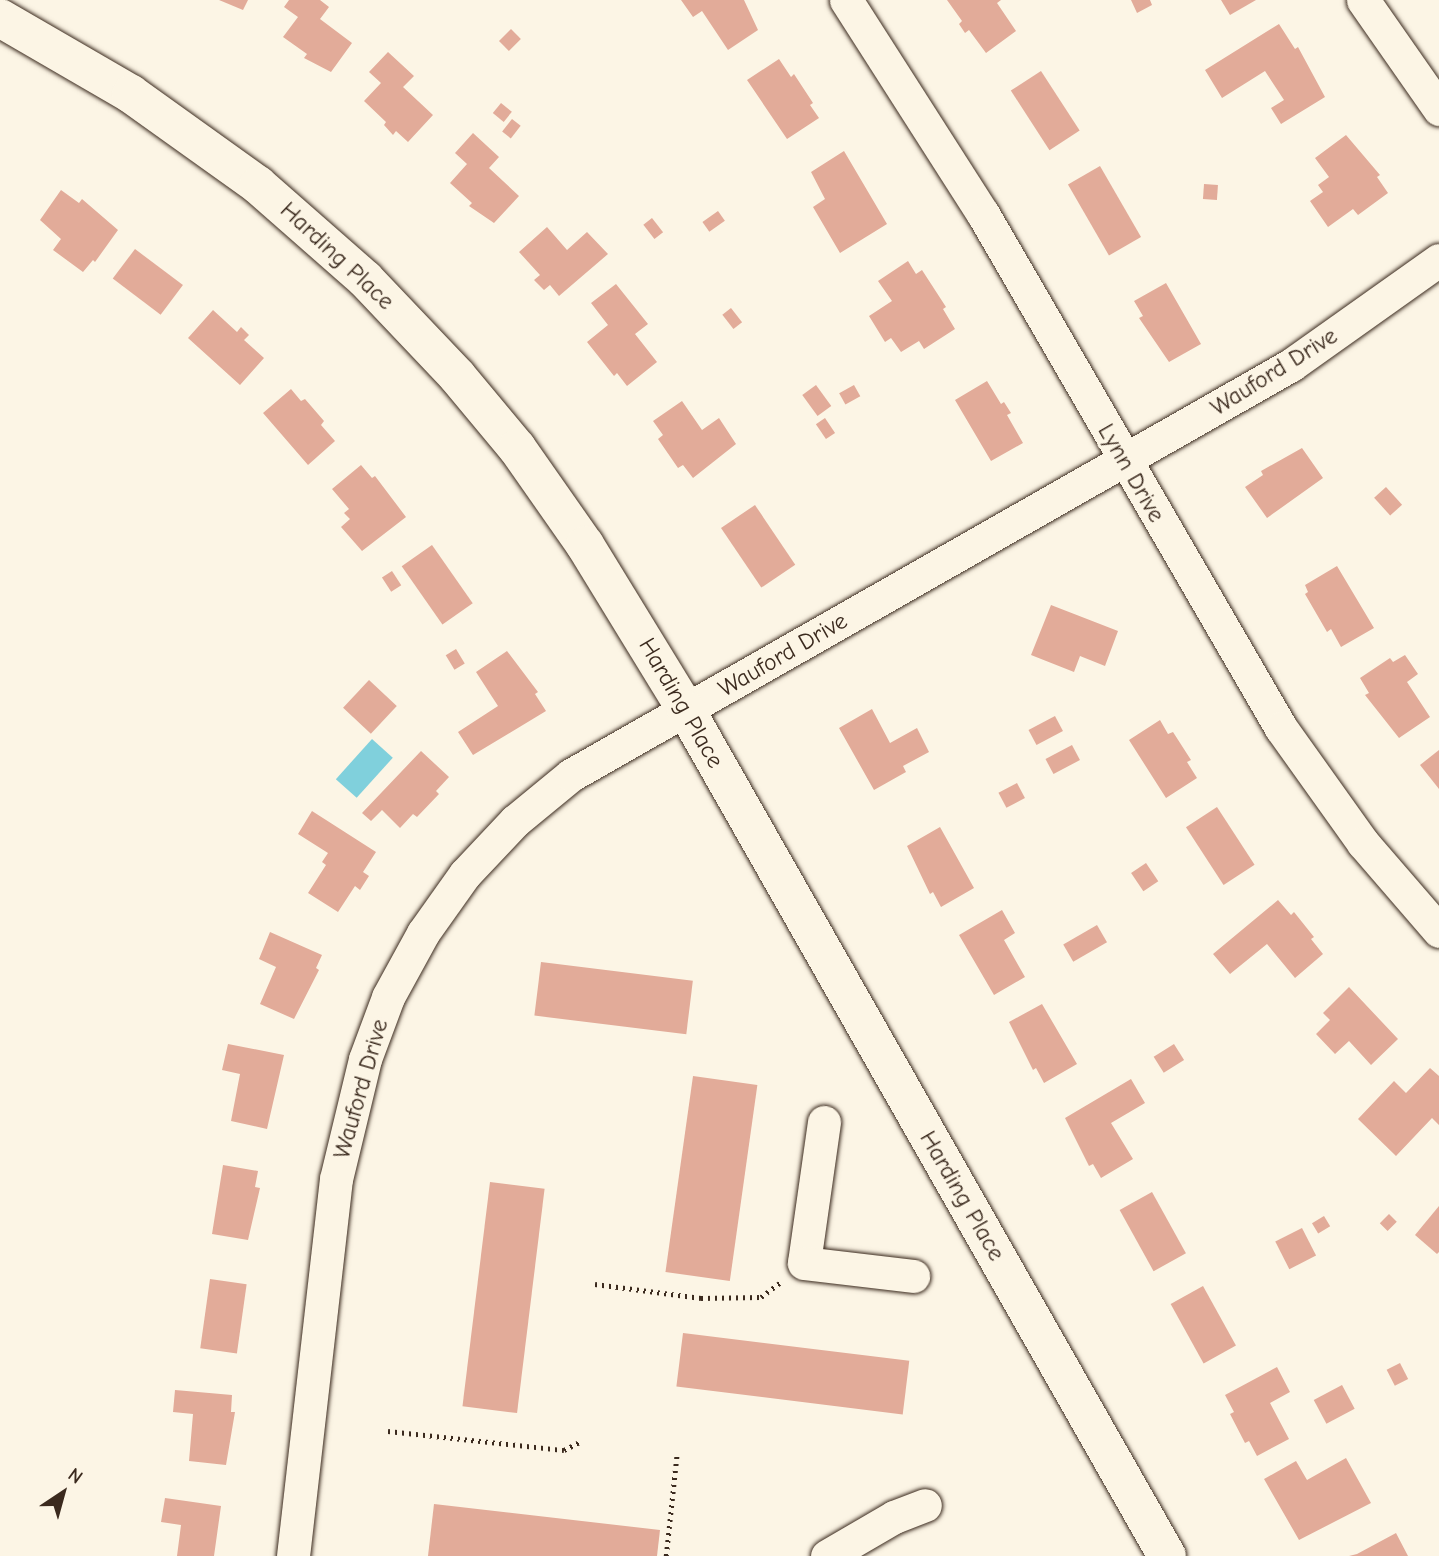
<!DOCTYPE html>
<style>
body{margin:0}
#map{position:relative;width:1439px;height:1556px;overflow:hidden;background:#fcf5e5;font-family:"Comic Neue",sans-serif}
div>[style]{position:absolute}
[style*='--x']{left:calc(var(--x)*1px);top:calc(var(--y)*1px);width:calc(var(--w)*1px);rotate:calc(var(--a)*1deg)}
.water>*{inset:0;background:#80d0dc;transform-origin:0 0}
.building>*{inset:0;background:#e2ab99;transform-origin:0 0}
.path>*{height:4.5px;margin-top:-2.25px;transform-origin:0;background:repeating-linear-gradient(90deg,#3b2a1e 0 2px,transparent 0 7px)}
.roads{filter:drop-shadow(0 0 2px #3b2a1e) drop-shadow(0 0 2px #3b2a1e)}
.minor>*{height:33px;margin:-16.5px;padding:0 16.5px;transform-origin:16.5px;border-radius:16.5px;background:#fcf5e5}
.major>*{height:38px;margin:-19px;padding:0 19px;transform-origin:19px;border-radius:19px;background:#fcf5e5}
span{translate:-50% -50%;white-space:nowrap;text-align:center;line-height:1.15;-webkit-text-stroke:6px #fcf5e5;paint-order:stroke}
.street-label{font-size:24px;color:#3b2a1e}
.north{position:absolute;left:28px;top:1458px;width:70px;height:70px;-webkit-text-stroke:5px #fcf5e5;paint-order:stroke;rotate:36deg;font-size:19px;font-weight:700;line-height:28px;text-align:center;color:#3b2a1e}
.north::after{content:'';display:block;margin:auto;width:24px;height:32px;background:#3b2a1e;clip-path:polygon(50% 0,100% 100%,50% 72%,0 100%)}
</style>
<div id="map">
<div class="water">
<i style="left:372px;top:739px;width:28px;height:54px;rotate:42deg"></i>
</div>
<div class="building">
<i style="clip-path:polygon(219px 0,248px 0,243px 10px)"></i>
<i style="clip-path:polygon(289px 0,320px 0,329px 7px,320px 19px,352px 43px,331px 72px,304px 58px,307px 54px,283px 37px,298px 17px,284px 7px)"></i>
<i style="clip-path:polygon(681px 0,744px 0,758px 30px,728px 50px,702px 11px,693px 17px)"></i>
<i style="clip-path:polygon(947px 0,1001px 0,997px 3px,1016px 31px,986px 53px,969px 30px,965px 33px,959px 24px,962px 21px)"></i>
<i style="clip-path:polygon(1131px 0,1150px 0,1152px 5px,1137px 13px)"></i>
<i style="clip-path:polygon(1221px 0,1256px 0,1230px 15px)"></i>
<i style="clip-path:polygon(1279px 24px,1295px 49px,1298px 47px,1325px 97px,1281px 124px,1271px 108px,1284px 100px,1265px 71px,1222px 98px,1205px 70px)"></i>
<i style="left:511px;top:29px;width:14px;height:17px;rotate:45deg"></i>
<i style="clip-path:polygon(388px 52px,414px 76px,403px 87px,433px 115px,408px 142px,396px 131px,393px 135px,384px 125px,386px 122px,364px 101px,381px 83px,369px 72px)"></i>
<i style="clip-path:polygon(779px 59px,791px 77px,794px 74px,813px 103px,810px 105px,819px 118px,787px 139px,747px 80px)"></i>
<i style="left:1041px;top:71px;width:71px;height:36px;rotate:57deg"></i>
<i style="left:501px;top:103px;width:14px;height:13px;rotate:39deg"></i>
<i style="left:512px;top:119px;width:11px;height:16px;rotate:38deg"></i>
<i style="clip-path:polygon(473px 133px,499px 157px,489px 168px,519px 196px,494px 223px,469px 206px,472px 203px,450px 183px,467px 164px,455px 153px)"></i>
<i style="clip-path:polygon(1346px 135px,1380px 175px,1377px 177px,1388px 193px,1358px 215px,1353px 209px,1328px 227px,1310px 201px,1323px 192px,1318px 185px,1329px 177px,1315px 158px)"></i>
<i style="clip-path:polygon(844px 151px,887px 224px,840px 253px,813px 207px,825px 199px,811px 172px)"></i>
<i style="left:1100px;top:166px;width:82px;height:37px;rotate:60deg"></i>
<i style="left:1204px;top:184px;width:14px;height:15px;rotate:4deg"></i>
<i style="clip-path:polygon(61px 190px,79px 203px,82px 199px,118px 230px,95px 262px,93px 260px,83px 272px,53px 250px,61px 239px,40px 220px)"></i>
<i style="left:718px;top:211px;width:12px;height:19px;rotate:55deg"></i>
<i style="left:652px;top:218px;width:18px;height:11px;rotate:52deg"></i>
<i style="clip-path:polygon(547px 227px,567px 250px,587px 232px,608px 254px,559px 296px,550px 285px,544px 290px,534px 280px,540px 275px,519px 252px)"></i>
<i style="left:135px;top:249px;width:60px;height:37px;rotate:37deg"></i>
<i style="clip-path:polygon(908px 261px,916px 274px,922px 270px,946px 307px,943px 309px,955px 329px,924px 349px,919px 341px,901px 352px,891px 338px,885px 342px,869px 316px,892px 301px,878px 281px)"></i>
<i style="clip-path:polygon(1166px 283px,1201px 344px,1169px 362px,1139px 318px,1143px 316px,1134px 301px)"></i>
<i style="clip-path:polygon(616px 284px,648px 324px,635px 334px,657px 362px,627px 386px,617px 373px,614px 376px,587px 342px,608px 325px,591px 303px)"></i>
<i style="left:731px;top:308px;width:18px;height:11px;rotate:52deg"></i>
<i style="clip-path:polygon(213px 310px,237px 332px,241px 327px,249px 335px,244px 340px,264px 358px,240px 385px,188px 338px)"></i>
<i style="clip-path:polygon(987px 381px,1001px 404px,1004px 402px,1011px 413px,1007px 415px,1023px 443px,991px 461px,955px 400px)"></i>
<i style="left:816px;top:385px;width:26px;height:17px;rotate:54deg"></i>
<i style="left:854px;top:385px;width:13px;height:17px;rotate:61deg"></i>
<i style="clip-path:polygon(291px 389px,301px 401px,305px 399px,324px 421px,321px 425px,335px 441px,308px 465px,263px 413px)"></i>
<i style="clip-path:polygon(682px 401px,702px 430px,719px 418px,736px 444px,693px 478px,683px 465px,678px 468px,658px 439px,663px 435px,653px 421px)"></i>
<i style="left:825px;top:418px;width:18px;height:11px;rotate:56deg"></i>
<i style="clip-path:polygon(1302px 448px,1323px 478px,1267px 518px,1245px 487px,1263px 475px,1261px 471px)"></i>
<i style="clip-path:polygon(361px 465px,372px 478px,375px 476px,406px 517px,362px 551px,341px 527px,350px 519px,344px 513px,349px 509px,332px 489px)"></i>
<i style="left:1386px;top:487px;width:24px;height:16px;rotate:48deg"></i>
<i style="left:755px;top:505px;width:72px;height:41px;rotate:56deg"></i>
<i style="left:432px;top:545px;width:71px;height:37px;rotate:55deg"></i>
<i style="clip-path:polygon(1337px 566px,1374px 628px,1341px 647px,1331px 629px,1327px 632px,1305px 594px,1308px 592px,1305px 585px)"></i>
<i style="left:392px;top:571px;width:17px;height:12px;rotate:57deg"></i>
<i style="clip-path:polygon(1051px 605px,1118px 631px,1105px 666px,1080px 656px,1074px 672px,1031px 655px)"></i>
<i style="left:456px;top:649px;width:17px;height:12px;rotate:59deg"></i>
<i style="clip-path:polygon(507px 651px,538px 692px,535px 694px,546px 711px,473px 755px,458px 732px,498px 706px,476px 672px)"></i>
<i style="clip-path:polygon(1405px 655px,1418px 674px,1407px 682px,1430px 717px,1399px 738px,1365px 695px,1369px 693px,1360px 678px,1390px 658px,1393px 662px)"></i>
<i style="left:369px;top:680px;width:38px;height:38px;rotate:43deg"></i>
<i style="clip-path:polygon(872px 709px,890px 743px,917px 728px,929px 752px,903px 766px,906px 772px,874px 790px,839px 728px)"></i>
<i style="left:1055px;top:716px;width:17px;height:30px;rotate:62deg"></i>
<i style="clip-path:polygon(1160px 720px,1168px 734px,1173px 732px,1191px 760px,1187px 762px,1197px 778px,1166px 798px,1129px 740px)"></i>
<i style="left:1072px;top:745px;width:17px;height:30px;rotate:62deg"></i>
<i style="clip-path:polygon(1439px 750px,1439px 789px,1420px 765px)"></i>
<i style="clip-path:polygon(421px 751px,449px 777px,436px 791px,439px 794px,417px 817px,413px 814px,400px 828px,382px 810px,371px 821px,362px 813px)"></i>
<i style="left:1017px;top:783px;width:17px;height:21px;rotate:62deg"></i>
<i style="left:1217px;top:807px;width:69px;height:37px;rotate:57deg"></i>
<i style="clip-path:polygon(312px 811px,376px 852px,363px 872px,369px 876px,360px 890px,355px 886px,338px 912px,308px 893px,326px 865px,322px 862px,328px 853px,298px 834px)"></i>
<i style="clip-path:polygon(940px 827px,974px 888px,941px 907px,933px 892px,930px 894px,907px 846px)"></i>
<i style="left:1146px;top:863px;width:22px;height:18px;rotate:56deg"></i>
<i style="clip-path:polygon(1278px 900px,1291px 915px,1294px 912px,1314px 937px,1311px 939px,1323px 954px,1295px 978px,1267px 944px,1230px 974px,1213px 954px)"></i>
<i style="clip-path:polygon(1002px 910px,1015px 933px,1004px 940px,1025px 977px,994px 995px,959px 935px)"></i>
<i style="left:1097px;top:925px;width:20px;height:39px;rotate:60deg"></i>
<i style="clip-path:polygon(270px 932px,322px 955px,316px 968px,319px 970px,294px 1019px,260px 1004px,276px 967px,259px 959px)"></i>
<i style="left:541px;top:962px;width:153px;height:54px;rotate:7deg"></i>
<i style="clip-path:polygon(1349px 987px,1398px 1039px,1371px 1065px,1349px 1041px,1335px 1054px,1316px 1034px,1330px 1020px,1323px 1013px)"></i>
<i style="clip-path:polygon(1042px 1004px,1077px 1064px,1044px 1083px,1036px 1068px,1033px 1070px,1009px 1022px)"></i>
<i style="clip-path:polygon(228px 1044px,284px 1055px,267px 1129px,231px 1121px,240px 1074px,222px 1070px)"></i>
<i style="left:1174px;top:1044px;width:19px;height:24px;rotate:58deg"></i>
<i style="clip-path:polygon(1430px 1068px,1439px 1076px,1439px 1125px,1432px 1118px,1396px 1156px,1358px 1119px,1394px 1081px,1406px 1093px)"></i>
<i style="left:693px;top:1076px;width:65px;height:198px;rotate:8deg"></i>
<i style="clip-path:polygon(1131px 1079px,1145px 1103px,1111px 1123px,1133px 1159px,1101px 1178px,1093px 1164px,1089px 1166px,1065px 1118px)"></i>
<i style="clip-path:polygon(223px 1165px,258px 1171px,255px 1187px,260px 1188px,248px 1240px,212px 1234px)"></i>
<i style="left:490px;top:1182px;width:55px;height:226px;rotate:7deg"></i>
<i style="left:1152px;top:1192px;width:70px;height:37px;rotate:61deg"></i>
<i style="clip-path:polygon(1439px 1206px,1439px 1252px,1437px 1254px,1415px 1235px)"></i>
<i style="left:1389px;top:1214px;width:11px;height:13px;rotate:45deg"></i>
<i style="left:1324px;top:1216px;width:12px;height:14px;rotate:59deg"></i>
<i style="left:1302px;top:1228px;width:31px;height:30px;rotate:63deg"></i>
<i style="left:210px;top:1279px;width:37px;height:70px;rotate:8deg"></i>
<i style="left:1203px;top:1286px;width:68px;height:37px;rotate:61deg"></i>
<i style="left:683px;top:1333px;width:228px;height:54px;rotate:7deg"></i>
<i style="left:1400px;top:1363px;width:18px;height:15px;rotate:63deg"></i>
<i style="clip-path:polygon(1277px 1367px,1290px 1392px,1270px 1403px,1289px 1439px,1257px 1456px,1249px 1441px,1245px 1443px,1230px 1414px,1234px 1412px,1225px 1395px)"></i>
<i style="left:1342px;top:1385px;width:27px;height:32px;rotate:62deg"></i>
<i style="clip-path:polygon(175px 1390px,232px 1395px,231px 1412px,235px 1412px,226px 1465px,189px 1461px,193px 1414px,173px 1412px)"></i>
<i style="clip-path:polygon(1346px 1458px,1371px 1503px,1299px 1540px,1264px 1479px,1296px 1461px,1307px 1480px)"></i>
<i style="clip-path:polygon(165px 1498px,221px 1506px,214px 1556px,177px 1556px,181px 1525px,161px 1522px)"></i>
<i style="clip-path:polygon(434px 1504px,660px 1530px,657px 1556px,428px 1556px)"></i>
<i style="clip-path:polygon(1396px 1533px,1408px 1556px,1349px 1556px,1357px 1554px)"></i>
</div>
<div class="path">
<i style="--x:595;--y:1284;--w:107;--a:7.5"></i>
<i style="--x:701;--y:1298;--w:60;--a:-1"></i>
<i style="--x:761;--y:1297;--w:26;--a:-37"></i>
<i style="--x:388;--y:1431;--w:177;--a:6.2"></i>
<i style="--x:564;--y:1450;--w:18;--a:-27"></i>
<i style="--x:666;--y:1556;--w:104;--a:-83.9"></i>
</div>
<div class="roads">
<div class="minor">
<i style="--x:846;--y:0;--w:254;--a:57.4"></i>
<i style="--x:983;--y:214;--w:594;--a:59.9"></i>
<i style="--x:1281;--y:728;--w:141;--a:54.5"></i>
<i style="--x:1363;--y:843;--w:116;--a:49.2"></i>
<i style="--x:1363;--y:0;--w:133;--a:55.1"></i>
<i style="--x:824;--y:1122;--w:142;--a:98.1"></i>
<i style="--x:804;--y:1263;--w:110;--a:6.8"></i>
<i style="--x:293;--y:1556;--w:379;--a:-83.5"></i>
<i style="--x:336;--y:1179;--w:123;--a:-76.4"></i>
<i style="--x:365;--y:1059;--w:66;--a:-69.6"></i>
<i style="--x:388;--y:997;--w:73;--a:-61.3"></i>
<i style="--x:423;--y:933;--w:72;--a:-54.6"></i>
<i style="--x:465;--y:874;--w:73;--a:-46.7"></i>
<i style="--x:515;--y:821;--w:72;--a:-39.4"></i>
<i style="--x:571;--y:775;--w:829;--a:-29.66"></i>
<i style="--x:1291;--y:365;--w:181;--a:-35.4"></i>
<i style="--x:827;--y:1556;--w:78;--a:-30.2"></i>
<i style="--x:894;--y:1517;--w:33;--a:-21"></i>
</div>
<div class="major">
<i style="--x:0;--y:18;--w:151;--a:30.1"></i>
<i style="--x:131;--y:94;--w:156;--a:35.6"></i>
<i style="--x:258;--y:185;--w:142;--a:41.3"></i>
<i style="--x:365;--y:279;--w:134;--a:46.5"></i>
<i style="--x:457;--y:376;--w:94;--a:50.2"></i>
<i style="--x:517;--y:448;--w:118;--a:55"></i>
<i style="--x:585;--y:545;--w:193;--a:58.5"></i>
<i style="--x:686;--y:710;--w:973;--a:60.38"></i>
</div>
</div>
<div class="street-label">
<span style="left:337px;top:256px;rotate:43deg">Harding Place</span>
<span style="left:1274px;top:372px;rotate:-32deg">Wauford Drive</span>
<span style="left:1131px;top:473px;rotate:60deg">Lynn Drive</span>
<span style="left:783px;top:655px;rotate:-30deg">Wauford Drive</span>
<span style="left:681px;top:703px;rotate:60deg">Harding Place</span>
<span style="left:361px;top:1089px;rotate:-74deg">Wauford Drive</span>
<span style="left:962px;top:1196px;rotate:60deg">Harding Place</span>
</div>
<div class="north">N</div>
</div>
